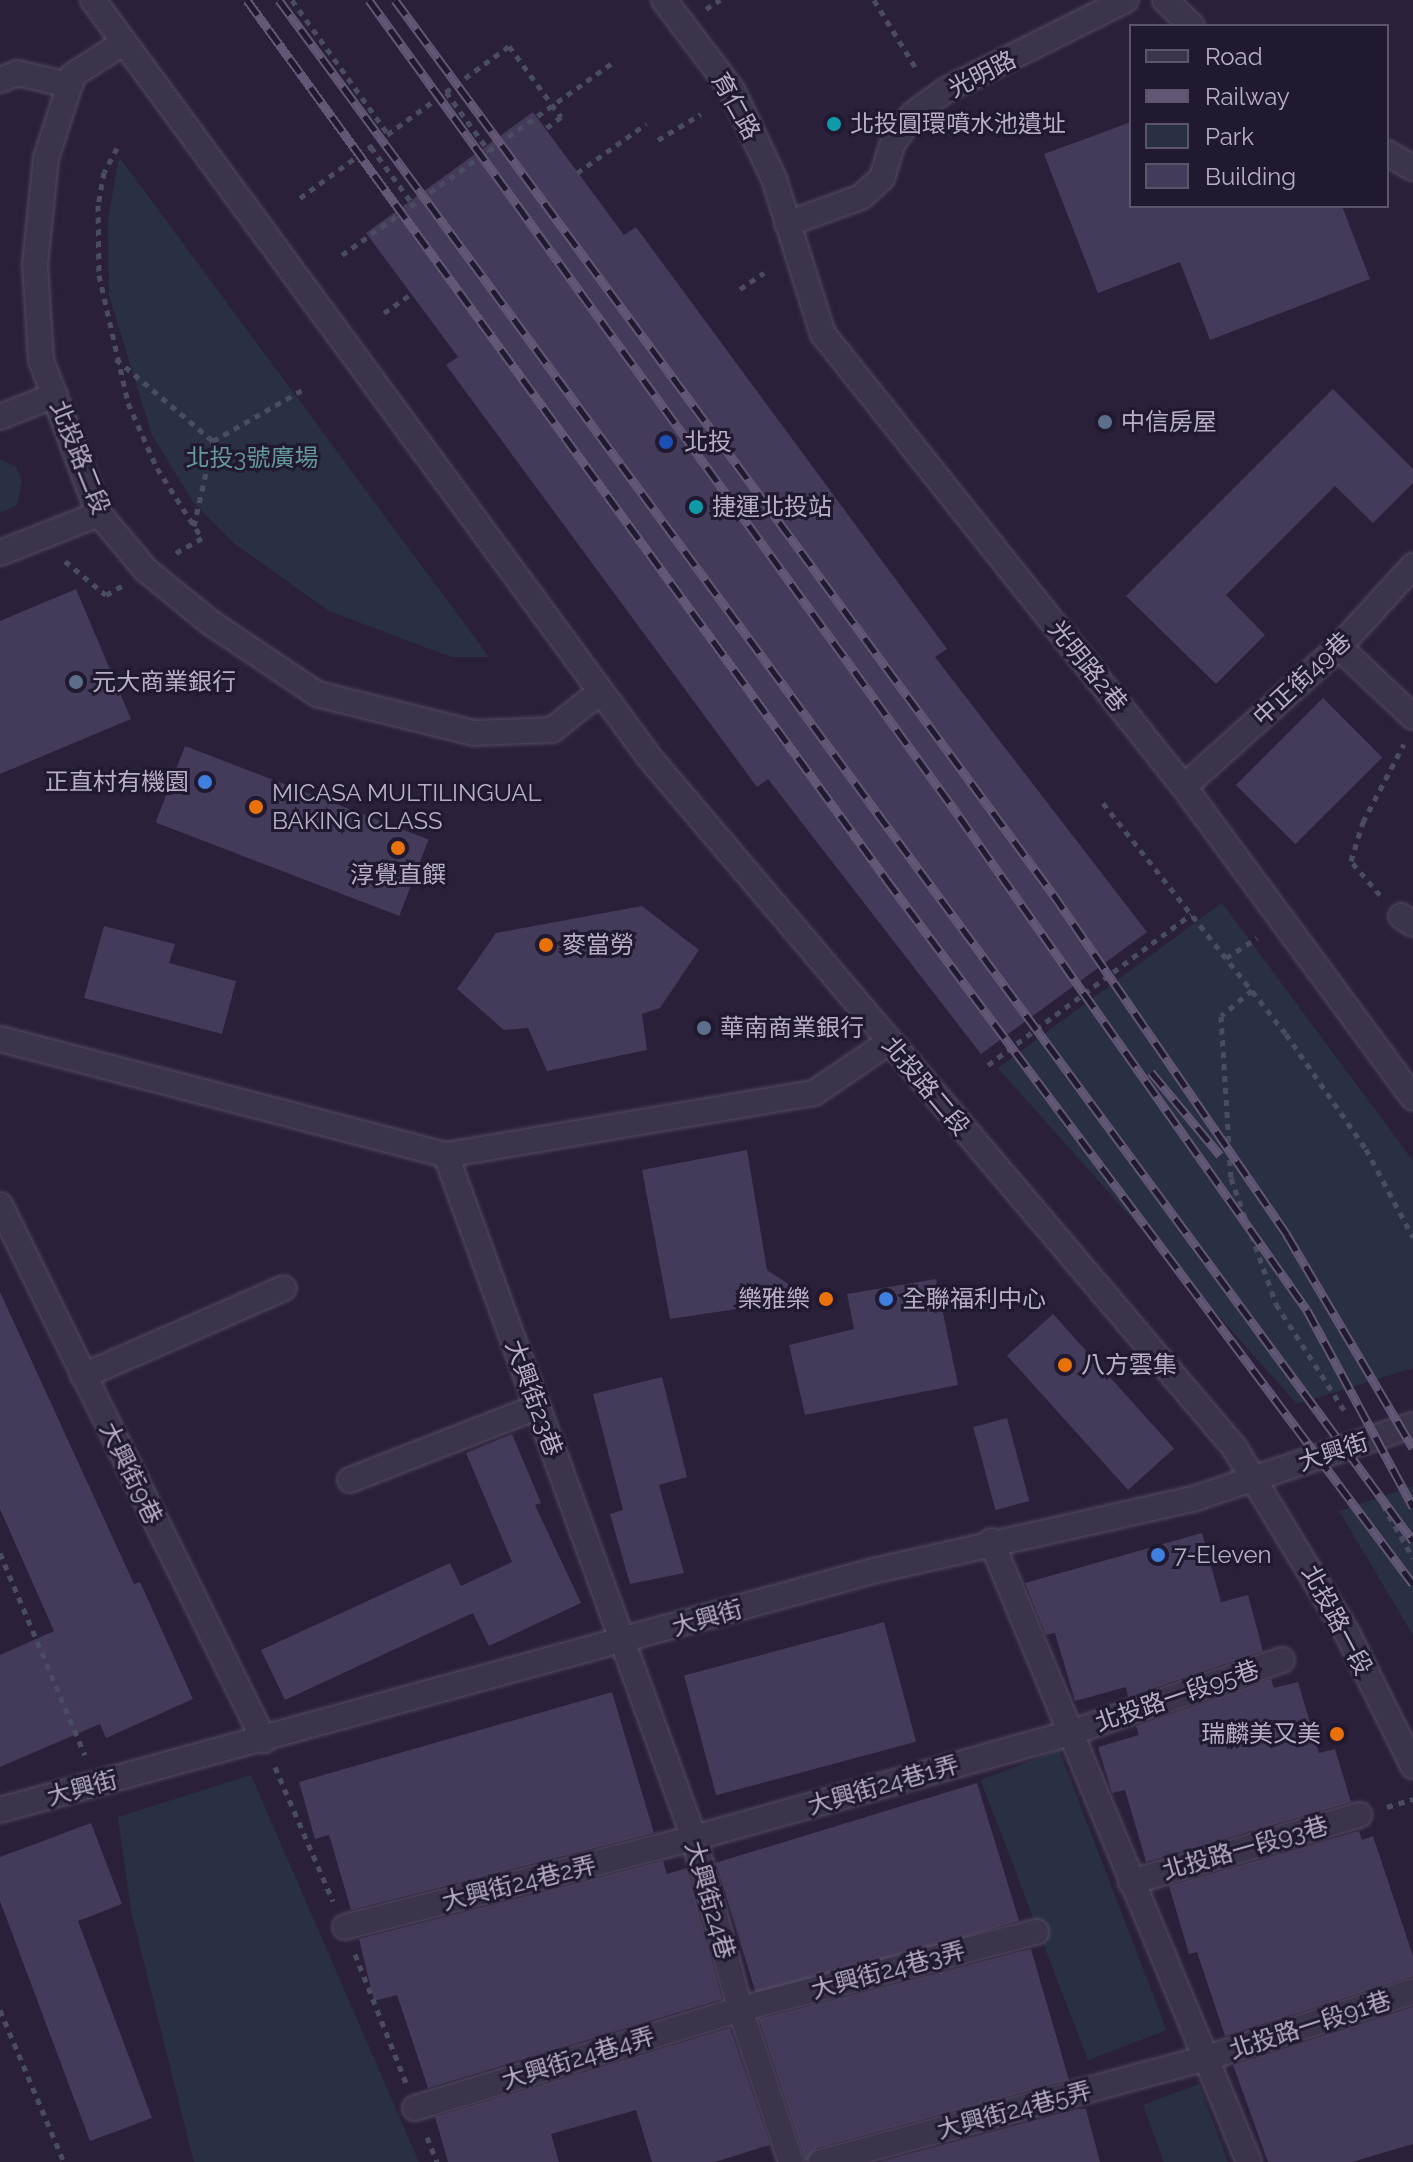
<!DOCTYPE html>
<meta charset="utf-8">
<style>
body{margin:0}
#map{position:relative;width:1413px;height:2162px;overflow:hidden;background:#2a203a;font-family:Raleway,"Noto Sans TC",sans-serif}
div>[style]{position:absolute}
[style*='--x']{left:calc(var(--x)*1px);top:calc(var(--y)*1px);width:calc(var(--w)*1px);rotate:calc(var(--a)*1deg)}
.green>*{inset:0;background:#293044;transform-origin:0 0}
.building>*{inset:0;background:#443a59;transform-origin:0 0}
.path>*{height:5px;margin-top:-2.5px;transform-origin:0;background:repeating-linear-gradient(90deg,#4a4c62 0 6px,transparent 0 12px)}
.roads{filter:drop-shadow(0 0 2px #544c62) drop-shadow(0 0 2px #544c62)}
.minor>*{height:24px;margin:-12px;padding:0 12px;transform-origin:12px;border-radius:12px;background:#3c344b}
.rail>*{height:9px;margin-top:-4.5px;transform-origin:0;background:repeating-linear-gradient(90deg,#21192f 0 18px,#625774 0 36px);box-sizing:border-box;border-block:2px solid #625774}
.dots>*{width:22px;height:22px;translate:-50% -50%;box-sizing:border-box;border:4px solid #21192f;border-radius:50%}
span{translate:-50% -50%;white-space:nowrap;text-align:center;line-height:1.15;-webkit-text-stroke:6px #21192f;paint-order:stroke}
.street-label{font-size:24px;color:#b8afc7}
.poi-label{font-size:24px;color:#b8afc7}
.left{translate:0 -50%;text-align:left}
.right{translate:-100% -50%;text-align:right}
.park-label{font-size:24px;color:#659899}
.legend{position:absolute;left:1129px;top:24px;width:260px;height:184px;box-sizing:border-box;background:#21192f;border:2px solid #5d556c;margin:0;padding:10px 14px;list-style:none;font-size:24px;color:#b8afc7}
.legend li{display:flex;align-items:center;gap:16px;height:40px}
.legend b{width:40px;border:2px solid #5d556c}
</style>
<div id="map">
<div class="green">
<i style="clip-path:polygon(119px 157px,489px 657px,451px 657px,329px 611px,235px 544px,194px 503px,152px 435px,109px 295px,108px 221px)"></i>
<i style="clip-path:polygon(0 459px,16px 467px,22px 480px,17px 505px,0 513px)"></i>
<i style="clip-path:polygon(1222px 903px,1413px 1161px,1413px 1368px,1297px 1404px,998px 1068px)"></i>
<i style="clip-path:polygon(1413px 1486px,1413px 1635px,1339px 1511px)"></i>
<i style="left:1059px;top:1750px;width:300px;height:84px;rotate:69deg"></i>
<i style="clip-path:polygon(251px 1775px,419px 2162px,194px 2162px,131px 1910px,118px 1817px)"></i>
<i style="clip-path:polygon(1199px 2084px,1228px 2162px,1164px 2162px,1143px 2105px)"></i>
</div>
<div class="building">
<i style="clip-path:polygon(533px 112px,624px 235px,636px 227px,947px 649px,935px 657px,1147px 932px,981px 1054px,768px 779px,757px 787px,446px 365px,458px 357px,366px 233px)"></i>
<i style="clip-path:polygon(1131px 122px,1131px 206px,1342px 206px,1370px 279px,1210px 340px,1180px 262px,1098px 293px,1044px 154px)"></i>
<i style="clip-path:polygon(1333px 389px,1413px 469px,1413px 483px,1373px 523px,1335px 486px,1226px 595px,1265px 635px,1216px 684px,1126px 596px)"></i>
<i style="clip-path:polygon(76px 589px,131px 719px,0 774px,0 621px)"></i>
<i style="left:1323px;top:698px;width:84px;height:123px;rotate:45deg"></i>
<i style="left:185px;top:746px;width:261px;height:82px;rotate:21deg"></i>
<i style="clip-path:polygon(642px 906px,699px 950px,660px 1008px,642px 1014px,647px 1050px,547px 1071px,528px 1028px,504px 1030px,457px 989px,496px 933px)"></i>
<i style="clip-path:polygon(104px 926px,175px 944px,169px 963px,236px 981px,222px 1034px,84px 998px)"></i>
<i style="clip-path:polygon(747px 1150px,767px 1270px,810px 1298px,670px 1319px,642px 1170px)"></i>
<i style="clip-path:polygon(936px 1279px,958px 1385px,805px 1415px,789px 1345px,854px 1329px,847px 1294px)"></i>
<i style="clip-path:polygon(0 1292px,134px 1584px,140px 1582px,193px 1699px,106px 1738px,100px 1724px,0 1767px,0 1655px,54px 1631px,0 1509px)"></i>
<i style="left:1053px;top:1314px;width:181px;height:62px;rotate:48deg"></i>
<i style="clip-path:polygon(662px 1377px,687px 1477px,659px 1485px,684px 1573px,630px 1584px,610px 1514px,623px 1510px,593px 1394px)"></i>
<i style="left:1007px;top:1418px;width:86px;height:35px;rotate:75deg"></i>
<i style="clip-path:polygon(512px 1434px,541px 1503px,535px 1505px,581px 1603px,489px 1646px,473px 1613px,285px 1700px,261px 1650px,450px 1563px,461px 1586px,512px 1562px,466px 1453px)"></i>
<i style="clip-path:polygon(1202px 1533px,1221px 1602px,1248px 1595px,1263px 1651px,1128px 1697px,1126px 1687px,1075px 1701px,1055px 1633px,1046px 1635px,1025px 1583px)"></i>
<i style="left:884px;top:1622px;width:124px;height:207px;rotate:75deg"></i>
<i style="clip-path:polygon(1271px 1679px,1274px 1688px,1298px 1682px,1319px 1753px,1335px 1749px,1351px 1802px,1146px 1862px,1125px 1790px,1112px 1793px,1098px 1747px,1139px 1735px,1136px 1726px)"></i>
<i style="clip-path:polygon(612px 1692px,654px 1833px,351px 1910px,329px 1835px,315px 1839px,299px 1782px)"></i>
<i style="left:977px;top:1783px;width:144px;height:273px;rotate:73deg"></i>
<i style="clip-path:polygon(91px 1823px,122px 1904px,78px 1921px,152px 2118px,90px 2141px,0 1901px,0 1857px)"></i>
<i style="clip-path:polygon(1359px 1831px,1362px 1840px,1373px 1836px,1413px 1956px,1413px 1976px,1225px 2036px,1197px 1952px,1189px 1954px,1169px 1886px)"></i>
<i style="clip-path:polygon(663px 1861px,667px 1874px,687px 1868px,722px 1999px,428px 2088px,397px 1995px,374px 2001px,359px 1939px)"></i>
<i style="clip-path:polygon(1031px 1949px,1069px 2080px,817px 2148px,806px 2162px,759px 2019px)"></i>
<i style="clip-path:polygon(1413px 2007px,1413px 2144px,1352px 2162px,1268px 2162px,1233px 2065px)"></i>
<i style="clip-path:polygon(730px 2028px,770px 2145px,715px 2162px,652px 2162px,636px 2110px,551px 2134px,559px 2162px,448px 2162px,435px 2117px)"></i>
<i style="clip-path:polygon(1077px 2109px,1086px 2109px,1100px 2162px,879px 2162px)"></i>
</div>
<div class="path">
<i style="--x:292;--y:0;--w:165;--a:54.4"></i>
<i style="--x:874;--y:0;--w:82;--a:58.4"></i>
<i style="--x:706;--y:9;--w:17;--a:-33"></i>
<i style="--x:446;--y:92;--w:73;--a:53.9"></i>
<i style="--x:658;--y:140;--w:50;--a:-31.2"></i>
<i style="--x:371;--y:147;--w:73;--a:53.9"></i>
<i style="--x:117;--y:148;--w:27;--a:118"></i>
<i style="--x:104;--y:172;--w:34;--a:100"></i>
<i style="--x:98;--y:205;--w:70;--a:89.2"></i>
<i style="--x:99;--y:275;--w:131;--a:77.2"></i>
<i style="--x:128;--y:403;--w:71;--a:66"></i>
<i style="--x:157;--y:468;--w:83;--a:57.3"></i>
<i style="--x:202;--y:538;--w:34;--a:150"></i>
<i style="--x:577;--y:173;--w:85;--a:-35.4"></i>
<i style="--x:300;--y:198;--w:258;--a:-36"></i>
<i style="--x:509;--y:46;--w:88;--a:53.8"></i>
<i style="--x:561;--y:117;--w:20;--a:143"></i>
<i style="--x:342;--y:255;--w:331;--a:-35.4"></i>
<i style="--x:740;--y:289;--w:29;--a:-34"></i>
<i style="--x:384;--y:313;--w:33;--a:-35"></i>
<i style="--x:116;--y:359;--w:127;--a:40.2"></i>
<i style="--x:194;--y:526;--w:87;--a:-77.4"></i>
<i style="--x:213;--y:441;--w:103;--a:-29.8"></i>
<i style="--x:65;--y:561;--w:53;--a:39.7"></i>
<i style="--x:106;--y:595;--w:20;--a:-30"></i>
<i style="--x:1103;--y:803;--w:295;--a:51.6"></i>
<i style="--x:1286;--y:1034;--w:140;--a:55.2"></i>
<i style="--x:1366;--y:1149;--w:100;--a:61.9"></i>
<i style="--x:1380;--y:895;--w:45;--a:-130.5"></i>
<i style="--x:1351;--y:861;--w:41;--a:-72.9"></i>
<i style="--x:1363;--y:822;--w:88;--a:-62.3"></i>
<i style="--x:1226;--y:958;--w:37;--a:-33"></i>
<i style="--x:1252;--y:990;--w:40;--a:140"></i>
<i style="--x:1221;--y:1016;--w:162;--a:86.5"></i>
<i style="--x:1231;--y:1178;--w:134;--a:70.3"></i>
<i style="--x:1276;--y:1304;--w:126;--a:57.3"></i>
<i style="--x:988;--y:1065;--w:253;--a:-36.6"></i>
<i style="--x:1371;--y:1484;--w:85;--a:60.4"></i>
<i style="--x:0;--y:1553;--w:219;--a:67.2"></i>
<i style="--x:275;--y:1767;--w:146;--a:66.6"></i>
<i style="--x:1387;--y:1807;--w:27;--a:-17"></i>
<i style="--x:355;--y:1954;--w:139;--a:68.4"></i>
<i style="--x:0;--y:2010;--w:165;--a:67.2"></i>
<i style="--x:427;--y:2137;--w:27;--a:68"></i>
</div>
<div class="roads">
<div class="minor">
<i style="--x:93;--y:0;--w:939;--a:53.7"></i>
<i style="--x:649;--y:757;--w:905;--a:49.71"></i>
<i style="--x:1234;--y:1447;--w:215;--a:58.7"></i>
<i style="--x:1346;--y:1631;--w:151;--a:63.6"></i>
<i style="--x:664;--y:0;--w:113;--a:52.9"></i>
<i style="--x:732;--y:90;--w:98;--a:64.7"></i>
<i style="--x:774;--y:179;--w:163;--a:72.5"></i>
<i style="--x:823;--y:334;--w:579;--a:51.45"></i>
<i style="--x:1184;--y:787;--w:386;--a:53.6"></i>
<i style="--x:1165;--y:0;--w:37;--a:44"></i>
<i style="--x:123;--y:43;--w:59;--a:147.4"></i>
<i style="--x:73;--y:75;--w:87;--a:108"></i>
<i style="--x:46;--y:158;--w:107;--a:95.9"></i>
<i style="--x:35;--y:264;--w:96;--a:86.4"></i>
<i style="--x:41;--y:360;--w:165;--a:69.4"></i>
<i style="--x:99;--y:514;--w:73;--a:50"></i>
<i style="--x:146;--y:570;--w:84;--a:39.2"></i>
<i style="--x:211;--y:623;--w:128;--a:33.8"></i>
<i style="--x:317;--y:694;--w:162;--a:14"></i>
<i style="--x:474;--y:733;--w:78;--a:-2.2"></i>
<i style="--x:552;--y:730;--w:61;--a:-38.4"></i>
<i style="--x:0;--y:80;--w:18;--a:-22"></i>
<i style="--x:17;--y:73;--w:53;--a:13"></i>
<i style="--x:1387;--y:153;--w:30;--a:30"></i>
<i style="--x:787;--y:224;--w:79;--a:-20"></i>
<i style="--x:861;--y:197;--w:28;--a:-42"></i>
<i style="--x:882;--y:178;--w:37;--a:-73"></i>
<i style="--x:893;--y:143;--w:35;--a:-55"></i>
<i style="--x:913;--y:114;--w:41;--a:-36"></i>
<i style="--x:946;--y:90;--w:201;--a:-26.6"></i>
<i style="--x:0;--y:417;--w:59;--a:-21.8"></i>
<i style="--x:0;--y:553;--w:106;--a:-21.5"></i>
<i style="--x:1339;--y:647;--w:102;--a:43.4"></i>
<i style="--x:1184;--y:787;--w:209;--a:-42.1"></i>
<i style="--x:1339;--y:647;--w:110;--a:-47.6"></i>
<i style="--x:1401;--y:916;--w:14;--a:34"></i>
<i style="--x:0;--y:1039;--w:461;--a:14.6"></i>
<i style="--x:446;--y:1155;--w:373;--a:-9.6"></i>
<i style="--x:814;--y:1093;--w:91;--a:-34.2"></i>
<i style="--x:446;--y:1155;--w:727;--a:70.04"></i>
<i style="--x:694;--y:1838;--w:177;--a:74.9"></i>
<i style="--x:740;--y:2009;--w:161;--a:71.6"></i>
<i style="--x:0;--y:1205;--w:597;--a:63.74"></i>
<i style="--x:83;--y:1376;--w:219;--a:-23.6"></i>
<i style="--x:350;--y:1480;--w:201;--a:-21.3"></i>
<i style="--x:991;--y:1541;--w:672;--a:67.44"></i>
<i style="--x:0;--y:1810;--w:905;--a:-15.31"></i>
<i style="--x:873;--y:1571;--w:328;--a:-12.7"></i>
<i style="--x:1193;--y:1499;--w:232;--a:-18.6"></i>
<i style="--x:1131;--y:1882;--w:238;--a:-16.4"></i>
<i style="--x:345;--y:1927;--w:360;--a:-14.3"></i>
<i style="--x:694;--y:1838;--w:394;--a:-15.6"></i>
<i style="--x:1073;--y:1732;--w:221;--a:-19"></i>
<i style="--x:415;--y:2108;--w:340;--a:-16.9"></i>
<i style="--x:740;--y:2009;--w:306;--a:-14.6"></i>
<i style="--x:821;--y:2162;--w:400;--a:-15.1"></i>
<i style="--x:1207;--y:2058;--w:217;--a:-18"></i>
</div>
</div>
<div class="rail">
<i style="--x:247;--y:0;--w:1087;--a:53.98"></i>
<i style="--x:886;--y:879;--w:880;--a:53.22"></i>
<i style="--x:279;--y:0;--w:1913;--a:53.65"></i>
<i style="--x:369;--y:0;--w:1007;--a:54.13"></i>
<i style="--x:959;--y:816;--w:604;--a:54.84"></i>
<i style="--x:1307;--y:1310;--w:224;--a:61.7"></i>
<i style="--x:395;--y:0;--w:1110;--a:53.65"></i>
<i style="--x:1053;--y:894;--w:414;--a:55.5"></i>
<i style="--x:1287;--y:1235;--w:247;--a:59.4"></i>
<i style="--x:1151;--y:1072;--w:108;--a:50.3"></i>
</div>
<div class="dots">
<i style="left:834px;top:124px;background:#0f9aa8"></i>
<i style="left:1105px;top:422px;background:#5c6f8a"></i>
<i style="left:666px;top:442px;background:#1a4fb4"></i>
<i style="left:696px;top:507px;background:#0f9aa8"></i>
<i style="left:76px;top:682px;background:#5c6f8a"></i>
<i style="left:205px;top:782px;background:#3f7fe0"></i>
<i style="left:256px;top:807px;background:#e8710a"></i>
<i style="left:398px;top:848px;background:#e8710a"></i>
<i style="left:546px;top:945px;background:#e8710a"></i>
<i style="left:704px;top:1028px;background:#5c6f8a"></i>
<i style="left:826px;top:1299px;background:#e8710a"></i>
<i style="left:886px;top:1299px;background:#3f7fe0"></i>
<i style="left:1065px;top:1365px;background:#e8710a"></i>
<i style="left:1158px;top:1555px;background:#3f7fe0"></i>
<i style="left:1337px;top:1734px;background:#e8710a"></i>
</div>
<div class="street-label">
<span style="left:982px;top:74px;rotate:-27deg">光明路</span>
<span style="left:736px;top:106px;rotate:61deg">育仁路</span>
<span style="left:80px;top:457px;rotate:68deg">北投路二段</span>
<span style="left:1088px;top:666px;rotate:51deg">光明路2巷</span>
<span style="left:1302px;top:679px;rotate:-43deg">中正街49巷</span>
<span style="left:926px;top:1086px;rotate:50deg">北投路二段</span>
<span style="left:534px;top:1398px;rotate:70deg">大興街23巷</span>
<span style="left:1333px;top:1452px;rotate:-18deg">大興街</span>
<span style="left:131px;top:1473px;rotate:64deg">大興街9巷</span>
<span style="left:707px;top:1618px;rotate:-16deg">大興街</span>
<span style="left:1337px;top:1620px;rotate:62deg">北投路一段</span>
<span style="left:1177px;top:1696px;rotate:-19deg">北投路一段95巷</span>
<span style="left:883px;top:1785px;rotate:-16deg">大興街24巷1弄</span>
<span style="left:82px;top:1788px;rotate:-15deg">大興街</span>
<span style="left:1245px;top:1848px;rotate:-16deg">北投路一段93巷</span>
<span style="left:519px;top:1883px;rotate:-14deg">大興街24巷2弄</span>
<span style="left:710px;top:1900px;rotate:74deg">大興街24巷</span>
<span style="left:888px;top:1970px;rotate:-15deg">大興街24巷3弄</span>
<span style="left:1310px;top:2025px;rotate:-18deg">北投路一段91巷</span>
<span style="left:578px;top:2058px;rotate:-17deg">大興街24巷4弄</span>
<span style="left:1014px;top:2110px;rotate:-15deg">大興街24巷5弄</span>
</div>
<div class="poi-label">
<span class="left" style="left:850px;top:124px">北投圓環噴水池遺址</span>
<span class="left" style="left:1121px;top:422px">中信房屋</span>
<span class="left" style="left:684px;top:442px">北投</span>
<span class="left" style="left:712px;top:507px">捷運北投站</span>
<span class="left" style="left:92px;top:682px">元大商業銀行</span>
<span class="right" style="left:189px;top:782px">正直村有機園</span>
<span class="left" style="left:272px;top:807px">MICASA MULTILINGUAL<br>BAKING CLASS</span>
<span style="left:398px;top:875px">淳覺直饌</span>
<span class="left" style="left:562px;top:945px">麥當勞</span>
<span class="left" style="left:720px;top:1028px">華南商業銀行</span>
<span class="right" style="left:810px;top:1299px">樂雅樂</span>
<span class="left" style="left:902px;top:1299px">全聯福利中心</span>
<span class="left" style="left:1081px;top:1365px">八方雲集</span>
<span class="left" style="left:1174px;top:1555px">7-Eleven</span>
<span class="right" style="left:1321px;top:1734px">瑞麟美又美</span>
</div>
<div class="park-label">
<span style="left:252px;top:458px">北投3號廣場</span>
</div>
<ul class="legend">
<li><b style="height:10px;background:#3c344b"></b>Road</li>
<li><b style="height:10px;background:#625774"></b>Railway</li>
<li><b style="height:22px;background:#293044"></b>Park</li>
<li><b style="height:22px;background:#443a59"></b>Building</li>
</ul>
</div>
